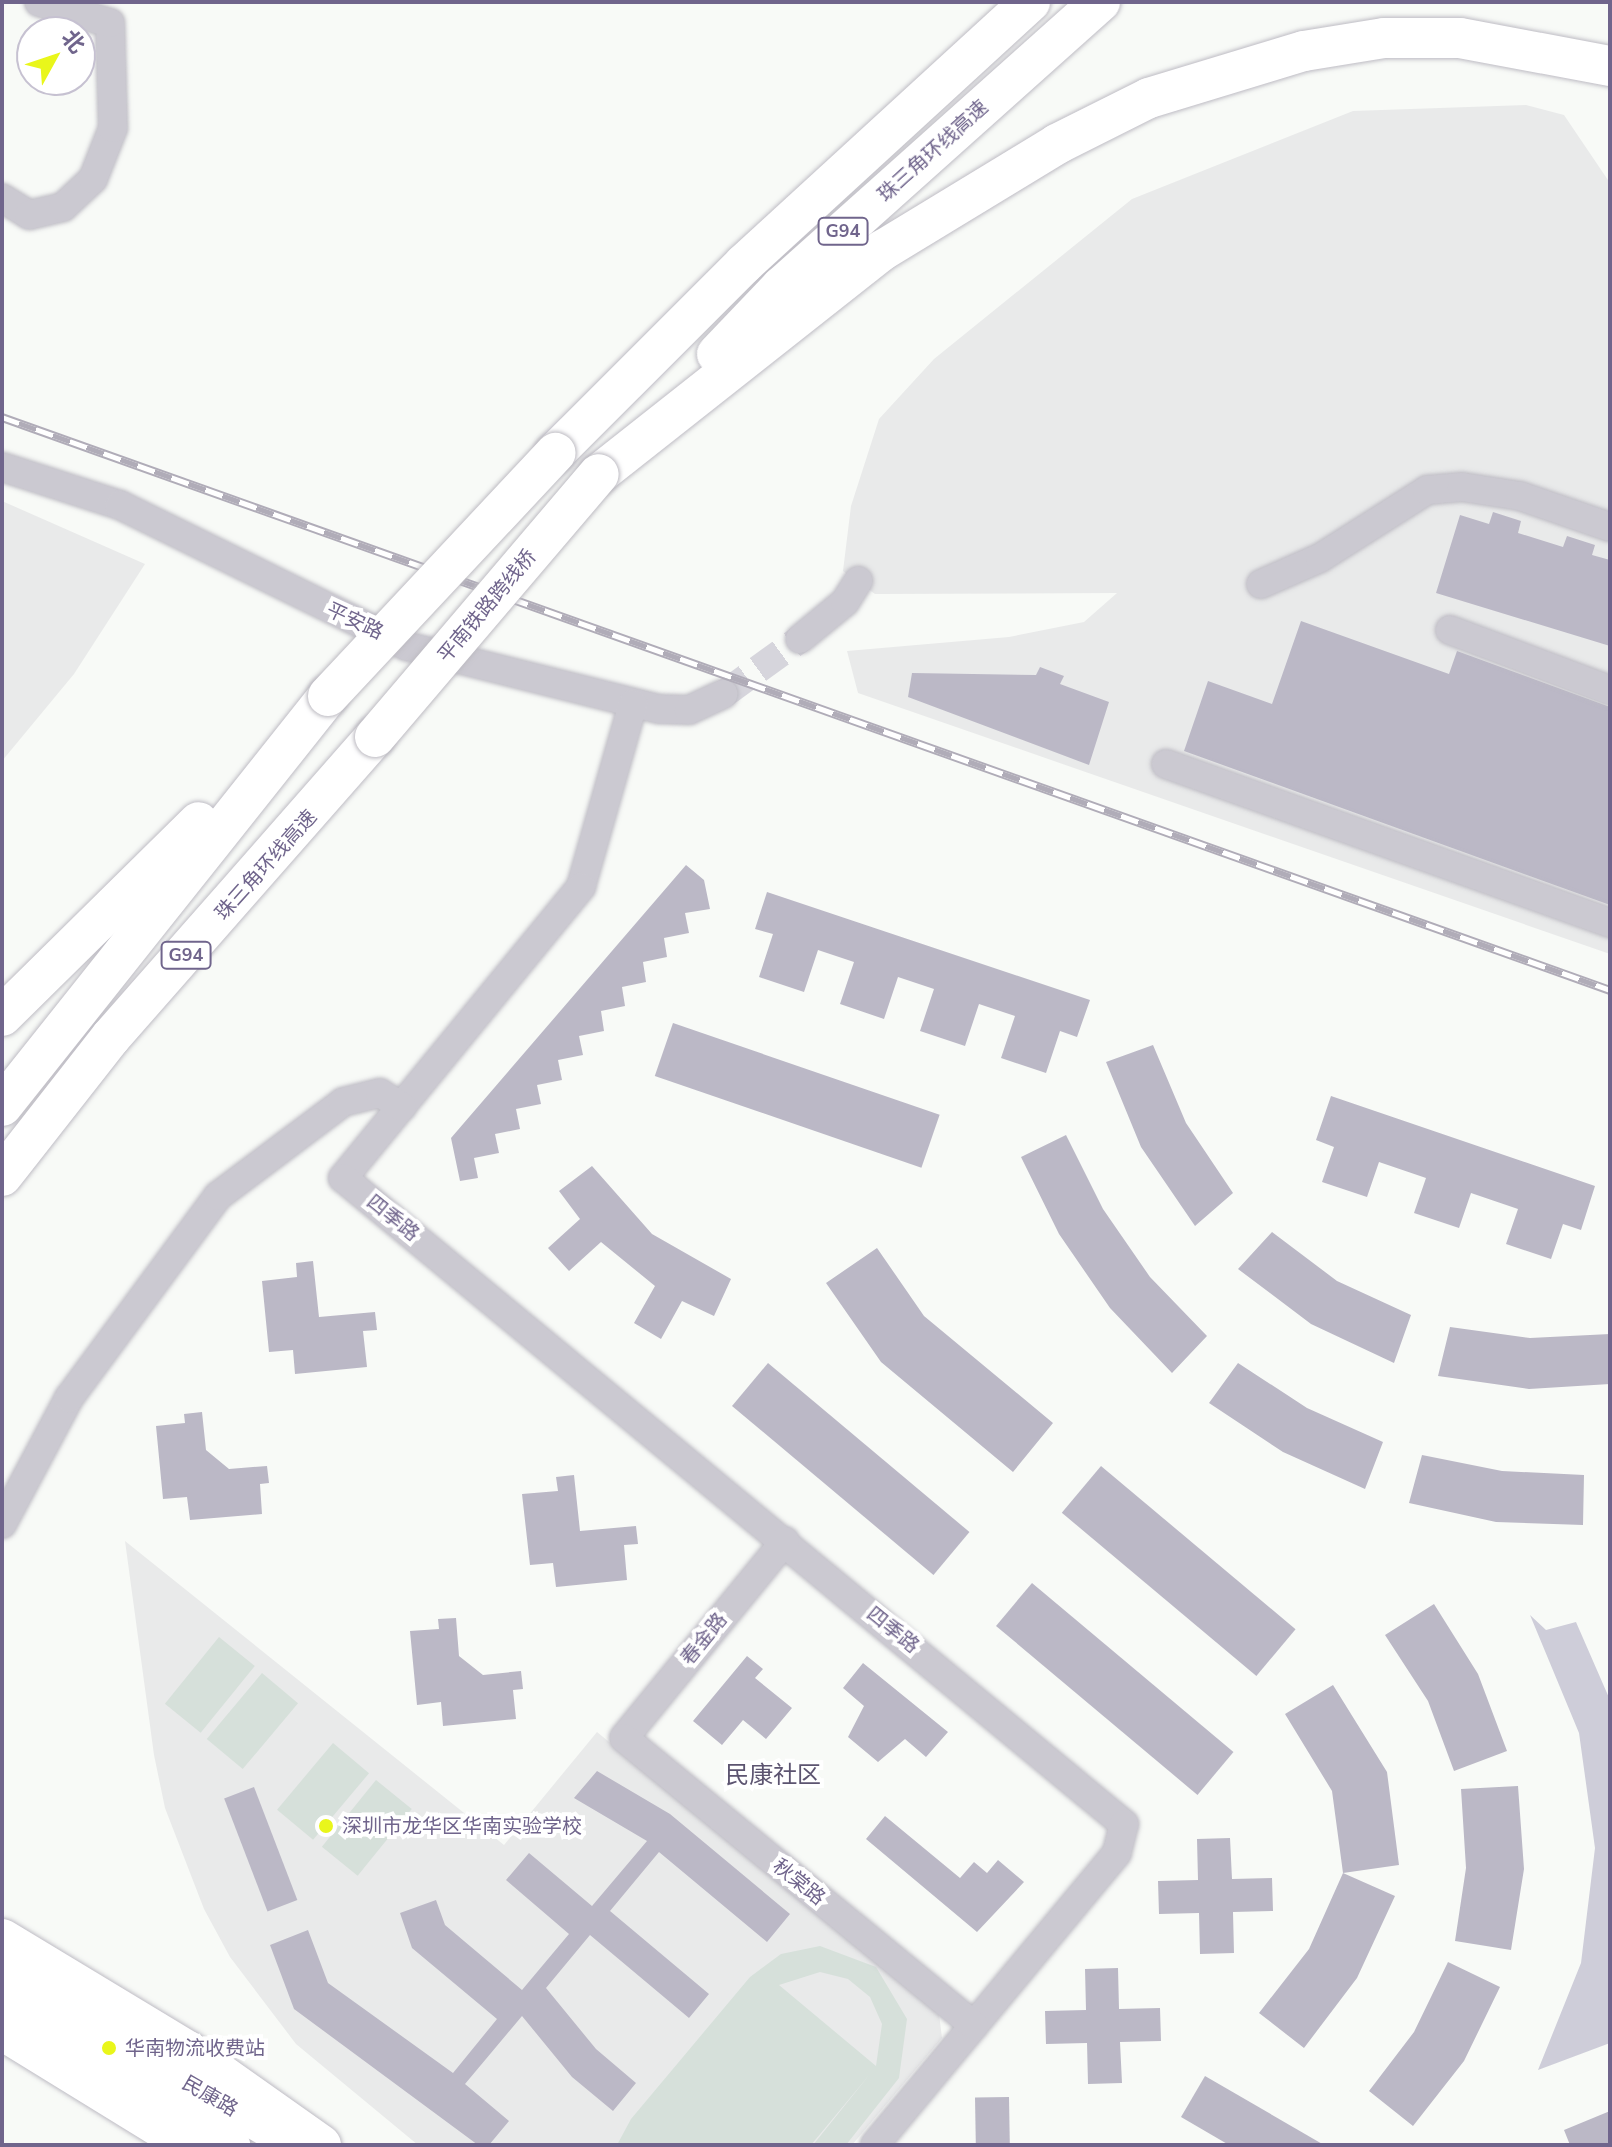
<!DOCTYPE html>
<meta charset="utf-8">
<style>
body{margin:0}
#map{position:relative;width:1612px;height:2147px;overflow:hidden;background:#f8faf7;font-family:"Nunito Sans","Noto Sans SC",sans-serif}
div>[style]{position:absolute}
[style*='--x']{left:calc(var(--x)*1px);top:calc(var(--y)*1px);width:calc(var(--w)*1px);rotate:calc(var(--a)*1deg)}
.built>*{inset:0;background:#e9eaea}
.green>*{inset:0;background:#d6e0da;transform-origin:0 0}
.water>*{inset:0;background:#cecdd9}
.building>*{inset:0;background:#bbb8c6;transform-origin:0 0}
.minor-tunnel>*{height:28px;margin-top:-14px;transform-origin:0;background:repeating-linear-gradient(90deg,#d6d5dc 0 28px,transparent 0 42px)}
.roads{filter:drop-shadow(0 0 2px #bebcc4) drop-shadow(0 0 2px #bebcc4)}
.minor>*{height:28px;margin:-14px;padding:0 14px;transform-origin:14px;border-radius:14px;background:#cbc9d1}
.major>*{height:34px;margin:-17px;padding:0 17px;transform-origin:17px;border-radius:17px;background:#fff}
.highway>*{height:40px;margin:-20px;padding:0 20px;transform-origin:20px;border-radius:20px;background:#fff}
.rail>*{height:9px;margin-top:-4.5px;transform-origin:0;background:repeating-linear-gradient(90deg,#fff 0 18px,#b0acb8 0 36px);box-sizing:border-box;border-block:2px solid #b0acb8}
.bridges{filter:drop-shadow(0 0 2px #bdbbc2) drop-shadow(0 0 2px #bdbbc2)}
.highway-bridge>*{height:40px;margin:-20px;padding:0 20px;transform-origin:20px;border-radius:20px;background:#fff}
.dots>*{width:22px;height:22px;translate:-50% -50%;box-sizing:border-box;border:4px solid #fff;border-radius:50%}
span{translate:-50% -50%;white-space:nowrap;text-align:center;line-height:1.15;-webkit-text-stroke:8px #fff;paint-order:stroke}
.shield-label span{padding:2px 6px;background:#fff;border:2px solid;border-radius:6px;-webkit-text-stroke-width:0}
.shield-label{font-size:18px;color:#70658c;font-weight:700}
.street-label{font-size:20px;color:#70658c}
.poi-label{font-size:20px;color:#70658c}
.left{translate:0 -50%;text-align:left}
.quarter-label{font-size:24px;color:#5c5470}
.frame{position:absolute;inset:0;border:4px solid #70658c;pointer-events:none}
.north{position:absolute;left:16px;top:16px;width:80px;height:80px;box-sizing:border-box;background:#fff;border:2px solid #c6c1d1;border-radius:50%;rotate:50deg;font-size:22px;font-weight:700;line-height:32px;text-align:center;color:#70658c}
.north::after{content:'';display:block;margin:auto;width:28px;height:36px;background:#e9f61b;clip-path:polygon(50% 0,100% 100%,50% 72%,0 100%)}
</style>
<div id="map">
<div class="built">
<i style="clip-path:polygon(1526px 105px,1564px 115px,1610px 183px,1610px 954px,858px 693px,847px 651px,1009px 637px,1084px 622px,1117px 593px,875px 594px,843px 571px,851px 506px,879px 419px,934px 359px,1132px 199px,1353px 111px)"></i>
<i style="clip-path:polygon(2px 501px,145px 564px,74px 674px,2px 761px)"></i>
<i style="clip-path:polygon(125px 1541px,504px 1845px,597px 1732px,939px 2014px,942px 2038px,852px 2145px,418px 2145px,296px 2044px,230px 1957px,204px 1909px,165px 1808px,154px 1755px)"></i>
</div>
<div class="green">
<i style="left:219px;top:1637px;width:46px;height:86px;rotate:39deg"></i>
<i style="left:262px;top:1673px;width:47px;height:86px;rotate:40deg"></i>
<i style="left:333px;top:1743px;width:47px;height:87px;rotate:40deg"></i>
<i style="left:376px;top:1780px;width:46px;height:86px;rotate:39deg"></i>
<i style="clip-path:polygon(evenodd,820px 1946px,876px 1967px,907px 2019px,899px 2078px,846px 2145px,813px 2145px,870px 2074px,811px 2145px,617px 2145px,631px 2119px,750px 1977px,781px 1954px,820px 1946px,820px 1972px,848px 1979px,870px 1997px,882px 2024px,876px 2066px,779px 1985px,820px 1972px)"></i>
</div>
<div class="water">
<i style="clip-path:polygon(1530px 1615px,1546px 1630px,1576px 1622px,1610px 1700px,1610px 2043px,1538px 2070px,1581px 1963px,1595px 1848px,1579px 1733px)"></i>
</div>
<div class="building">
<i style="clip-path:polygon(1493px 512px,1521px 521px,1518px 533px,1563px 547px,1567px 536px,1595px 545px,1592px 555px,1610px 560px,1610px 646px,1436px 593px,1460px 515px,1489px 524px)"></i>
<i style="clip-path:polygon(1301px 621px,1449px 674px,1457px 651px,1610px 707px,1610px 905px,1184px 751px,1208px 681px,1272px 704px)"></i>
<i style="clip-path:polygon(1040px 667px,1064px 676px,1060px 684px,1109px 702px,1089px 765px,908px 697px,912px 673px,1036px 675px)"></i>
<i style="clip-path:polygon(686px 865px,704px 880px,710px 909px,685px 913px,689px 933px,664px 938px,667px 957px,643px 962px,646px 982px,622px 987px,625px 1006px,601px 1011px,604px 1031px,579px 1036px,583px 1055px,558px 1060px,562px 1080px,537px 1085px,541px 1104px,516px 1109px,520px 1129px,495px 1134px,499px 1153px,474px 1158px,478px 1178px,460px 1181px,451px 1138px)"></i>
<i style="clip-path:polygon(767px 892px,1090px 1000px,1077px 1037px,1060px 1031px,1046px 1073px,1001px 1058px,1015px 1016px,979px 1004px,965px 1046px,920px 1031px,934px 989px,898px 977px,884px 1019px,840px 1004px,854px 962px,818px 950px,804px 992px,759px 977px,773px 934px,755px 929px)"></i>
<i style="left:673px;top:1023px;width:282px;height:56px;rotate:19deg"></i>
<i style="clip-path:polygon(1153px 1045px,1186px 1123px,1233px 1193px,1195px 1226px,1141px 1147px,1106px 1062px)"></i>
<i style="clip-path:polygon(1331px 1096px,1595px 1186px,1581px 1230px,1563px 1224px,1551px 1259px,1506px 1244px,1518px 1209px,1471px 1193px,1459px 1228px,1414px 1213px,1426px 1178px,1379px 1162px,1367px 1197px,1322px 1182px,1334px 1147px,1316px 1140px)"></i>
<i style="clip-path:polygon(1066px 1135px,1103px 1209px,1150px 1277px,1207px 1336px,1172px 1373px,1110px 1308px,1059px 1234px,1021px 1157px)"></i>
<i style="clip-path:polygon(592px 1166px,652px 1234px,731px 1279px,714px 1316px,682px 1301px,661px 1339px,634px 1323px,655px 1286px,601px 1242px,569px 1271px,548px 1248px,580px 1219px,559px 1191px)"></i>
<i style="clip-path:polygon(1272px 1232px,1337px 1281px,1411px 1315px,1394px 1363px,1311px 1324px,1238px 1269px)"></i>
<i style="clip-path:polygon(877px 1248px,924px 1316px,1053px 1423px,1013px 1472px,881px 1362px,826px 1283px)"></i>
<i style="clip-path:polygon(313px 1261px,319px 1317px,375px 1312px,377px 1330px,363px 1331px,367px 1367px,295px 1374px,293px 1350px,269px 1352px,262px 1281px,297px 1277px,296px 1263px)"></i>
<i style="clip-path:polygon(1450px 1327px,1530px 1338px,1610px 1334px,1610px 1384px,1529px 1389px,1438px 1376px)"></i>
<i style="left:768px;top:1363px;width:263px;height:56px;rotate:40deg"></i>
<i style="clip-path:polygon(1238px 1363px,1307px 1408px,1383px 1442px,1365px 1489px,1283px 1452px,1209px 1403px)"></i>
<i style="clip-path:polygon(202px 1412px,206px 1450px,229px 1469px,267px 1466px,269px 1483px,260px 1484px,262px 1514px,190px 1520px,187px 1497px,163px 1499px,156px 1426px,185px 1423px,184px 1414px)"></i>
<i style="clip-path:polygon(1422px 1455px,1502px 1471px,1584px 1475px,1583px 1525px,1496px 1522px,1409px 1503px)"></i>
<i style="left:1101px;top:1466px;width:254px;height:61px;rotate:40deg"></i>
<i style="clip-path:polygon(574px 1475px,580px 1531px,636px 1526px,638px 1544px,624px 1545px,627px 1580px,556px 1587px,553px 1563px,530px 1565px,522px 1494px,558px 1491px,556px 1477px)"></i>
<i style="left:1032px;top:1583px;width:263px;height:56px;rotate:40deg"></i>
<i style="clip-path:polygon(1434px 1604px,1478px 1674px,1507px 1751px,1454px 1771px,1428px 1701px,1385px 1635px)"></i>
<i style="clip-path:polygon(456px 1618px,459px 1656px,483px 1675px,521px 1671px,523px 1689px,513px 1690px,516px 1719px,443px 1726px,441px 1702px,417px 1705px,410px 1631px,439px 1629px,438px 1619px)"></i>
<i style="clip-path:polygon(747px 1656px,763px 1669px,755px 1678px,792px 1708px,766px 1739px,743px 1720px,722px 1745px,693px 1721px)"></i>
<i style="clip-path:polygon(863px 1663px,948px 1732px,926px 1757px,905px 1739px,878px 1762px,848px 1737px,864px 1706px,843px 1688px)"></i>
<i style="clip-path:polygon(1333px 1685px,1387px 1772px,1399px 1865px,1343px 1873px,1332px 1791px,1285px 1714px)"></i>
<i style="clip-path:polygon(597px 1771px,670px 1814px,790px 1914px,767px 1942px,659px 1852px,610px 1911px,709px 1994px,689px 2018px,590px 1935px,546px 1988px,596px 2049px,636px 2083px,613px 2111px,572px 2077px,522px 2016px,465px 2084px,509px 2121px,489px 2145px,478px 2145px,294px 2009px,270px 1945px,308px 1930px,328px 1983px,453px 2073px,497px 2019px,412px 1948px,400px 1913px,436px 1900px,445px 1925px,522px 1990px,569px 1934px,506px 1880px,529px 1853px,592px 1906px,647px 1841px,574px 1798px)"></i>
<i style="clip-path:polygon(1518px 1786px,1524px 1869px,1511px 1950px,1455px 1941px,1466px 1868px,1461px 1789px)"></i>
<i style="left:254px;top:1787px;width:121px;height:32px;rotate:69deg"></i>
<i style="clip-path:polygon(885px 1816px,960px 1878px,974px 1862px,987px 1873px,998px 1860px,1024px 1882px,977px 1932px,866px 1839px)"></i>
<i style="clip-path:polygon(1230px 1838px,1232px 1879px,1272px 1878px,1273px 1911px,1233px 1912px,1234px 1953px,1200px 1954px,1199px 1913px,1159px 1914px,1158px 1881px,1198px 1880px,1197px 1839px)"></i>
<i style="clip-path:polygon(1343px 1873px,1395px 1896px,1357px 1978px,1304px 2048px,1259px 2013px,1309px 1949px)"></i>
<i style="clip-path:polygon(1448px 1962px,1500px 1987px,1464px 2061px,1413px 2126px,1369px 2091px,1414px 2032px)"></i>
<i style="clip-path:polygon(1118px 1968px,1119px 2009px,1160px 2008px,1161px 2041px,1120px 2042px,1122px 2083px,1088px 2084px,1087px 2043px,1046px 2044px,1045px 2011px,1086px 2010px,1085px 1969px)"></i>
<i style="clip-path:polygon(1205px 2076px,1324px 2145px,1229px 2145px,1181px 2117px)"></i>
<i style="left:1009px;top:2097px;width:48px;height:34px;rotate:89deg"></i>
<i style="clip-path:polygon(1610px 2111px,1610px 2145px,1570px 2145px,1564px 2130px)"></i>
</div>
<div class="minor-tunnel">
<i style="--x:724;--y:694;--w:94;--a:-35.9"></i>
</div>
<div class="roads">
<div class="minor">
<i style="--x:2;--y:198;--w:32;--a:32"></i>
<i style="--x:29;--y:215;--w:35;--a:-13"></i>
<i style="--x:63;--y:207;--w:41;--a:-43"></i>
<i style="--x:93;--y:179;--w:55;--a:-68.6"></i>
<i style="--x:113;--y:128;--w:105;--a:-91.6"></i>
<i style="--x:110;--y:23;--w:74;--a:-163.5"></i>
<i style="--x:2;--y:467;--w:124;--a:17.9"></i>
<i style="--x:120;--y:505;--w:319;--a:26.2"></i>
<i style="--x:406;--y:646;--w:261;--a:14"></i>
<i style="--x:659;--y:709;--w:30;--a:2"></i>
<i style="--x:689;--y:710;--w:38;--a:-25"></i>
<i style="--x:1261;--y:584;--w:64;--a:-23.8"></i>
<i style="--x:1320;--y:558;--w:127;--a:-32.4"></i>
<i style="--x:1427;--y:490;--w:35;--a:-5"></i>
<i style="--x:1462;--y:487;--w:59;--a:8.8"></i>
<i style="--x:1520;--y:496;--w:95;--a:19"></i>
<i style="--x:1450;--y:630;--w:171;--a:20.6"></i>
<i style="--x:800;--y:639;--w:58;--a:-39.4"></i>
<i style="--x:845;--y:602;--w:25;--a:-58"></i>
<i style="--x:633;--y:704;--w:190;--a:105.9"></i>
<i style="--x:581;--y:887;--w:376;--a:129.3"></i>
<i style="--x:343;--y:1178;--w:1014;--a:39.6"></i>
<i style="--x:1124;--y:1824;--w:30;--a:104"></i>
<i style="--x:1117;--y:1853;--w:379;--a:129.7"></i>
<i style="--x:1166;--y:764;--w:472;--a:19.7"></i>
<i style="--x:2;--y:1524;--w:143;--a:-62"></i>
<i style="--x:69;--y:1398;--w:251;--a:-53.6"></i>
<i style="--x:218;--y:1196;--w:156;--a:-36.9"></i>
<i style="--x:343;--y:1102;--w:38;--a:-14"></i>
<i style="--x:380;--y:1093;--w:26;--a:32"></i>
<i style="--x:785;--y:1541;--w:254;--a:129.3"></i>
<i style="--x:624;--y:1738;--w:453;--a:39.4"></i>
</div>
<div class="major">
<i style="--x:2;--y:1974;--w:330;--a:30.4"></i>
<i style="--x:2;--y:2004;--w:271;--a:31.4"></i>
</div>
<div class="highway">
<i style="--x:717;--y:354;--w:93;--a:-46.3"></i>
<i style="--x:781;--y:287;--w:428;--a:-41.8"></i>
<i style="--x:555;--y:453;--w:267;--a:-45"></i>
<i style="--x:744;--y:264;--w:388;--a:-42.5"></i>
<i style="--x:599;--y:474;--w:362;--a:-38.3"></i>
<i style="--x:883;--y:250;--w:204;--a:-31.3"></i>
<i style="--x:1057;--y:144;--w:103;--a:-26.6"></i>
<i style="--x:1149;--y:98;--w:162;--a:-16.9"></i>
<i style="--x:1304;--y:51;--w:81;--a:-9.2"></i>
<i style="--x:1384;--y:38;--w:76;--a:0"></i>
<i style="--x:1460;--y:38;--w:153;--a:10.6"></i>
<i style="--x:2;--y:1016;--w:276;--a:-44.6"></i>
<i style="--x:2;--y:1106;--w:524;--a:-51.51"></i>
<i style="--x:2;--y:1176;--w:177;--a:-51.9"></i>
<i style="--x:111;--y:1037;--w:400;--a:-48.7"></i>
<i style="--x:2;--y:1939;--w:217;--a:31.1"></i>
<i style="--x:188;--y:2051;--w:163;--a:35.3"></i>
<i style="--x:2;--y:2030;--w:220;--a:31.6"></i>
</div>
</div>
<div class="rail">
<i style="--x:2;--y:417;--w:1707;--a:19.61"></i>
</div>
<div class="bridges">
<div class="highway-bridge">
<i style="--x:328;--y:696;--w:333;--a:-46.9"></i>
<i style="--x:375;--y:737;--w:345;--a:-49.6"></i>
</div>
</div>
<div class="dots">
<i style="left:326px;top:1826px;background:#e9f61b"></i>
<i style="left:109px;top:2048px;background:#e9f61b"></i>
</div>
<div class="shield-label">
<span style="left:843px;top:231px">G94</span>
<span style="left:186px;top:955px">G94</span>
</div>
<div class="street-label">
<span style="left:933px;top:151px;rotate:-42deg">珠三角环线高速</span>
<span style="left:487px;top:606px;rotate:-50deg">平南铁路跨线桥</span>
<span style="left:355px;top:621px;rotate:25deg">平安路</span>
<span style="left:266px;top:865px;rotate:-48deg">珠三角环线高速</span>
<span style="left:393px;top:1218px;rotate:39deg">四季路</span>
<span style="left:893px;top:1630px;rotate:39deg">四季路</span>
<span style="left:704px;top:1639px;rotate:-51deg">春金路</span>
<span style="left:799px;top:1882px;rotate:39deg">秋棠路</span>
<span style="left:210px;top:2096px;rotate:30deg">民康路</span>
</div>
<div class="poi-label">
<span class="left" style="left:342px;top:1826px">深圳市龙华区华南实验学校</span>
<span class="left" style="left:125px;top:2048px">华南物流收费站</span>
</div>
<div class="quarter-label">
<span style="left:773px;top:1776px">民康社区</span>
</div>
<div class="frame"></div>
<div class="north">北</div>
</div>
